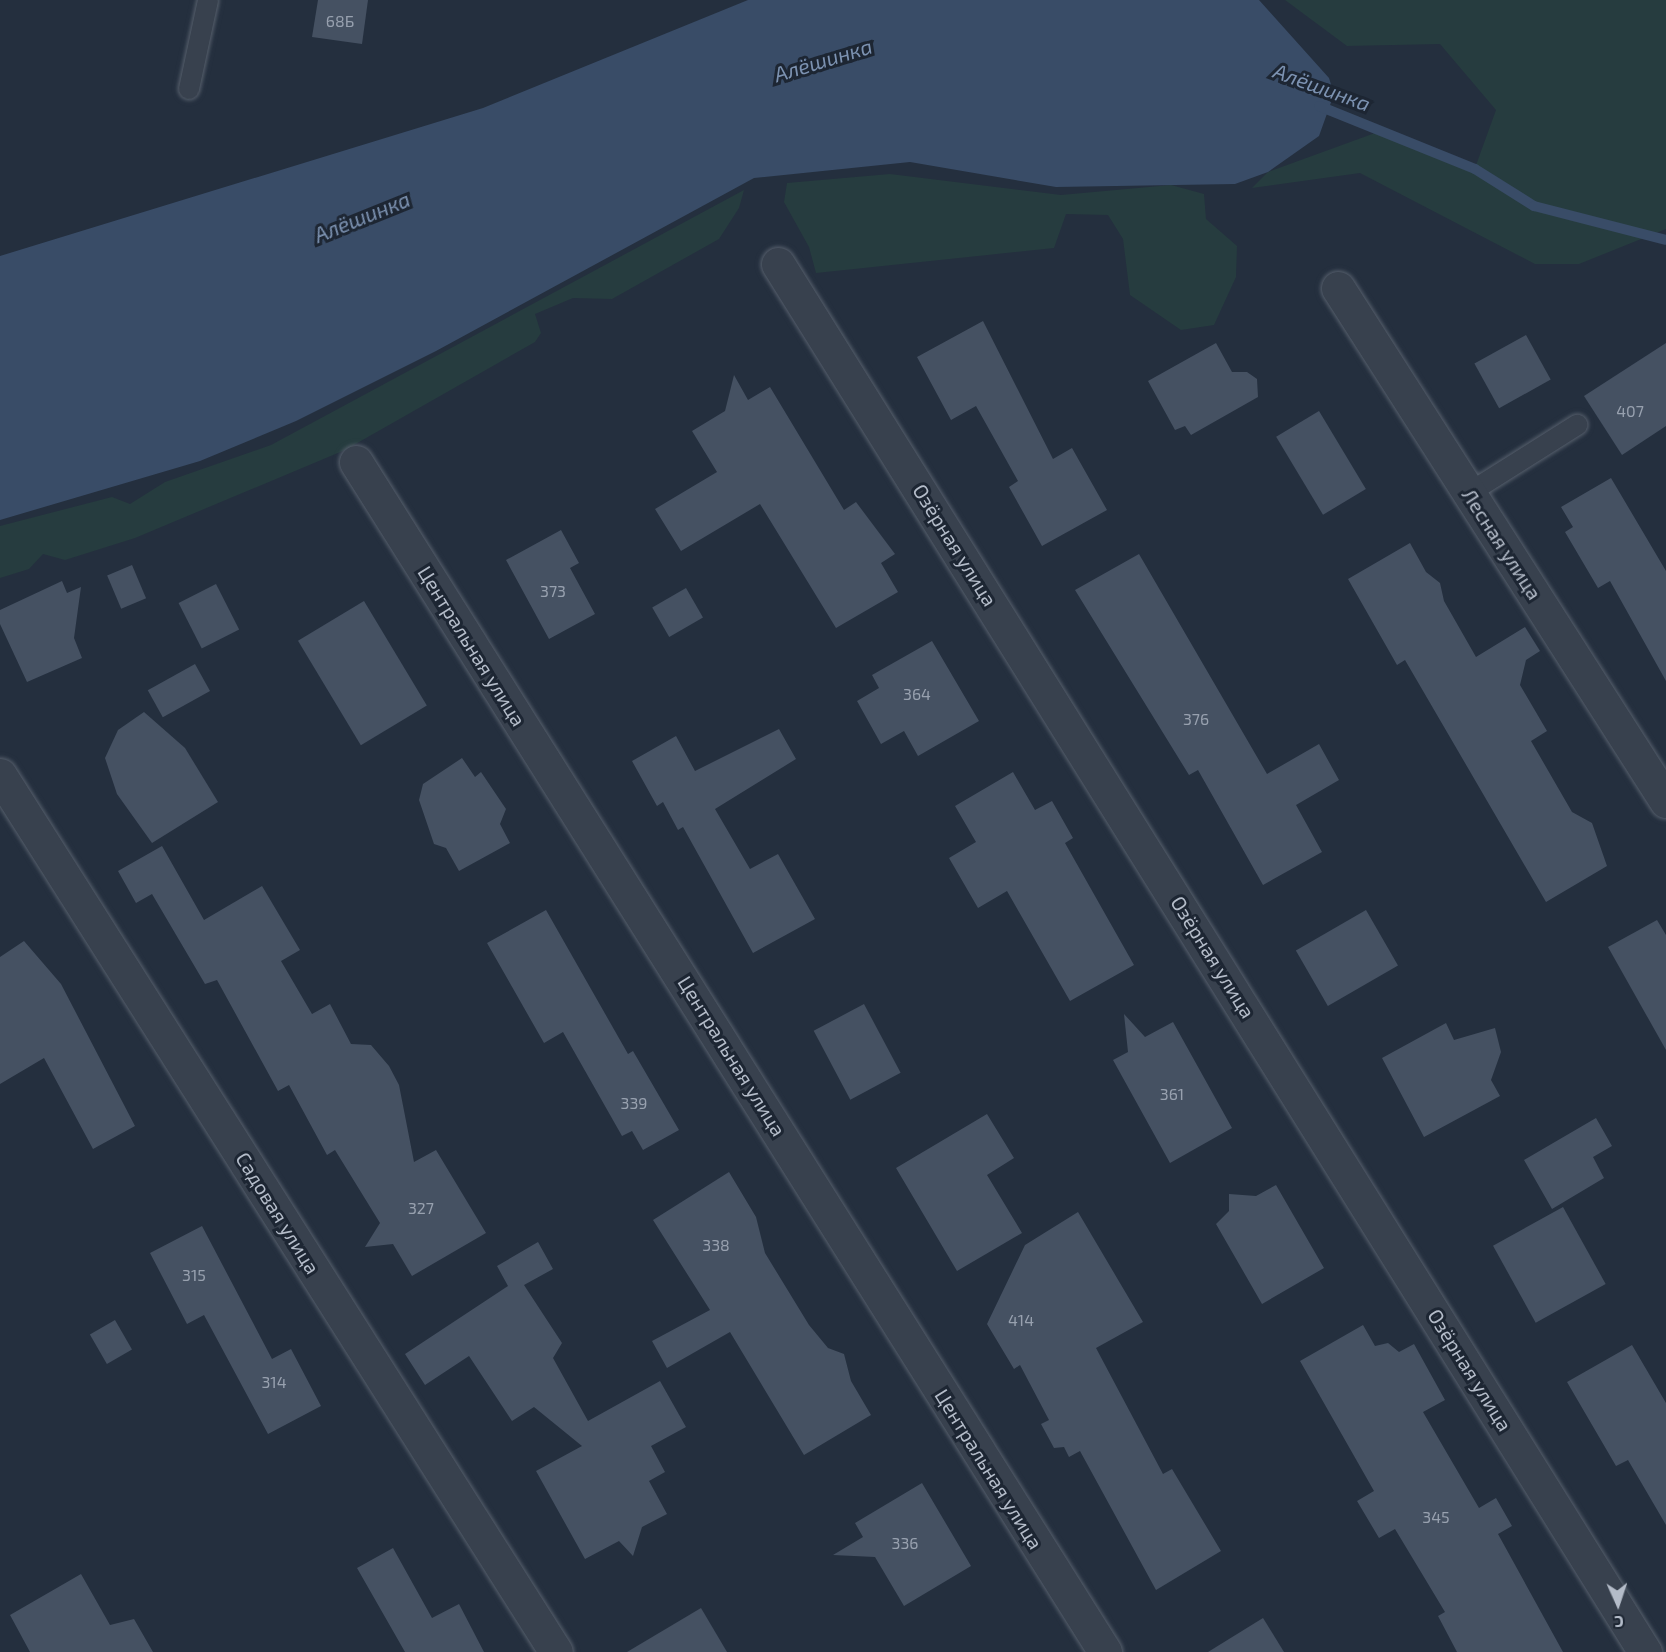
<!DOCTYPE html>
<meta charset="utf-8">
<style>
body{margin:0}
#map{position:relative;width:1666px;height:1652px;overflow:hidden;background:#242f3e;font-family:"Exo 2",sans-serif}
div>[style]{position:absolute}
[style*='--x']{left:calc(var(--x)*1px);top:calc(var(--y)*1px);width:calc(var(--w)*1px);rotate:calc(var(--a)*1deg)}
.green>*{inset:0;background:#263c3f}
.water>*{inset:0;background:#394c67}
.stream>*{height:10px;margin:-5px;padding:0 5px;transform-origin:5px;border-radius:5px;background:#394c67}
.building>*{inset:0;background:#455162;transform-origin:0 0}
.roads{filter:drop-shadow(0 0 2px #565f6c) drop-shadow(0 0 2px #565f6c)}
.lane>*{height:20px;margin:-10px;padding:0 10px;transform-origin:10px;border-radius:10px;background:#38414e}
.street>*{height:33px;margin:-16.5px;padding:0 16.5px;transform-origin:16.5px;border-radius:16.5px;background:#38414e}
span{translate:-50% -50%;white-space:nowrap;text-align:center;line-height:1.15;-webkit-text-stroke:6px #1d2633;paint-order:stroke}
.number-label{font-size:16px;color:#98a1af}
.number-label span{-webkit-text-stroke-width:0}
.street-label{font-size:20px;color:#b4bcc9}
.water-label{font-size:21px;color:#7c92b1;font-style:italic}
.north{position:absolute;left:1588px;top:1574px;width:60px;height:60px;-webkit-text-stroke:4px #1d2633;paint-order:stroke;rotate:177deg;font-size:16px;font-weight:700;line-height:24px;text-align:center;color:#b4bcc9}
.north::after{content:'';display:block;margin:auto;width:21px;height:27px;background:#b4bcc9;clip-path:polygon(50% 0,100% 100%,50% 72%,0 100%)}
</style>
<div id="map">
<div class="green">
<i style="clip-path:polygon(1285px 0,1666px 0,1666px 229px,1579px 264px,1535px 264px,1360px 173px,1252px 188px,1268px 172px,1375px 133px,1475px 168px,1496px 110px,1440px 44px,1347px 46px)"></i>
<i style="clip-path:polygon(890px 174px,1061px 195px,1171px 185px,1204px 194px,1206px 219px,1237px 246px,1236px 277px,1214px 325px,1181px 330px,1130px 295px,1123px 239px,1108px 215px,1066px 214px,1054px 248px,816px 273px,809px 247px,784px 202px,787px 183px)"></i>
<i style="clip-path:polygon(744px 190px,739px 208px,719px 239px,612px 299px,573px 298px,535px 314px,541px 333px,535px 342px,345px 450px,135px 538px,65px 560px,43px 554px,29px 569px,0 578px,0 526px,112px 497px,130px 504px,165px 482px,271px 445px)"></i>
</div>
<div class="water">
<i style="clip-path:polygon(748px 0,1259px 0,1329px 78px,1334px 94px,1319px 136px,1268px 172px,1235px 184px,1056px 187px,910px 162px,754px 178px,436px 351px,296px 421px,200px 461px,0 520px,0 256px,483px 108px)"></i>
</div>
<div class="stream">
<i style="--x:1319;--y:106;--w:168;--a:22"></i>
<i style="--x:1475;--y:169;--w:70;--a:32.1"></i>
<i style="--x:1534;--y:206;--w:136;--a:14.4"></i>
</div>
<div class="building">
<i style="clip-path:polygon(318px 0,368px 0,362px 44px,312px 37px)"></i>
<i style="clip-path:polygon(983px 321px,1053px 459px,1072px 448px,1107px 510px,1042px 546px,1009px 487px,1018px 481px,976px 406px,951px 420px,917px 357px)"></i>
<i style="left:1526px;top:335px;width:51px;height:59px;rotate:61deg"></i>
<i style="clip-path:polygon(1216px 343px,1232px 372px,1247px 372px,1257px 379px,1258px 397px,1191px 435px,1185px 426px,1175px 430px,1148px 381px)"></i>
<i style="clip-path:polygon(1666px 343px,1666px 426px,1622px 455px,1584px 396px)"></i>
<i style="clip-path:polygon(734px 375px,748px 400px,770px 387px,844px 510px,856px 502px,895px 554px,881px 563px,898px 592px,836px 628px,760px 504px,681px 551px,655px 509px,717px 472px,692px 431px,725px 411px)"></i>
<i style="left:1319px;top:411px;width:91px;height:50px;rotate:59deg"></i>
<i style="clip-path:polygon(1611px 478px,1666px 571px,1666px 681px,1610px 581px,1598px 588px,1565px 532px,1573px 527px,1561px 507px)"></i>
<i style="clip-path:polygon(561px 530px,579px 563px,570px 568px,595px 614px,549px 639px,506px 560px)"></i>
<i style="clip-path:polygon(1410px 543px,1426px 572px,1440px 583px,1444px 601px,1476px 657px,1525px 627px,1540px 651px,1526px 660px,1520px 685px,1547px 731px,1531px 741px,1572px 812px,1592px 823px,1607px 866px,1546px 902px,1405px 660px,1397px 665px,1348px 579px)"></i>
<i style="clip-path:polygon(1139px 554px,1267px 774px,1319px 744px,1339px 780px,1296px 805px,1322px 852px,1263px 885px,1198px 770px,1189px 775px,1075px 590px)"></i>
<i style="left:132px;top:565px;width:36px;height:27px;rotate:67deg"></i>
<i style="clip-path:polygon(62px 581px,67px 593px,81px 587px,74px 638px,82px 658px,27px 682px,0 624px,0 610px)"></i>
<i style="left:216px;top:584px;width:51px;height:42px;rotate:63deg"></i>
<i style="left:686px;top:588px;width:34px;height:39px;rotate:60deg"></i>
<i style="left:364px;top:601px;width:122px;height:77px;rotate:59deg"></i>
<i style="clip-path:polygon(932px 641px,979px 721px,918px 756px,904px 731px,881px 744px,857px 701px,879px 688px,872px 675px)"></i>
<i style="left:195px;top:664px;width:31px;height:54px;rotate:61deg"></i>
<i style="clip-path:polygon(144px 712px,185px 748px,218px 802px,152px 843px,117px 794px,105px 758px,118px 730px)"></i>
<i style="clip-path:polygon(779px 729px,796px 759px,715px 809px,750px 869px,778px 854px,815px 919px,753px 953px,683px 827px,678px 830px,663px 802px,657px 806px,632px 761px,676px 736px,695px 771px)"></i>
<i style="clip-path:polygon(462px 758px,475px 777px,481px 772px,506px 809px,500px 824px,510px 843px,459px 871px,446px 848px,434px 844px,419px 800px,423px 784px)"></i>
<i style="clip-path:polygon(1013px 772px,1035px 810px,1052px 801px,1073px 838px,1065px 843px,1134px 965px,1070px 1001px,1007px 891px,978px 908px,949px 858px,976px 842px,955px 806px)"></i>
<i style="clip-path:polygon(162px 846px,204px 920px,262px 886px,300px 950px,281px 961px,312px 1014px,330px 1004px,351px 1044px,371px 1045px,389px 1066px,399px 1085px,414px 1162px,436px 1150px,486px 1233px,412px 1276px,393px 1244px,365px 1247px,380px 1223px,335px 1150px,327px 1155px,289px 1085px,278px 1091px,217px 980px,205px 984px,152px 894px,136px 903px,118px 871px)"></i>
<i style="clip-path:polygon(546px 910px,628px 1054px,633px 1051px,679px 1130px,643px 1150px,632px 1131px,622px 1136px,563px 1032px,544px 1043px,487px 943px)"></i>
<i style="left:1366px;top:910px;width:64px;height:81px;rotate:60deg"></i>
<i style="clip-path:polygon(1657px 920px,1666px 935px,1666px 1050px,1608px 947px)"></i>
<i style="clip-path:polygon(24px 941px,61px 984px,135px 1126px,93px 1149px,44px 1058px,0 1084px,0 957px)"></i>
<i style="left:864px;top:1004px;width:78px;height:57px;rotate:62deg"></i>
<i style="clip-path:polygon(1124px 1014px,1145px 1037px,1173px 1022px,1232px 1128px,1170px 1163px,1113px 1060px,1128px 1052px)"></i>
<i style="clip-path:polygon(1446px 1023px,1454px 1040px,1495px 1028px,1501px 1052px,1491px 1080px,1500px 1096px,1424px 1137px,1382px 1058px)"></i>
<i style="clip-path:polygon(987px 1114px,1014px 1158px,987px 1175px,1022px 1233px,957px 1271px,896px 1168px)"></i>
<i style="clip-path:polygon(1596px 1118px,1612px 1146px,1593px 1157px,1604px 1178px,1552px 1209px,1524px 1160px)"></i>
<i style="clip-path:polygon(729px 1172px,756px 1217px,765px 1253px,809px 1325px,828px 1348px,844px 1354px,851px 1381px,871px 1415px,804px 1455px,730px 1332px,667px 1368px,652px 1341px,710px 1310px,653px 1220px)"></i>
<i style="clip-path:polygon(1276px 1185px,1324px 1268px,1262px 1304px,1216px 1224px,1229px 1211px,1229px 1194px,1256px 1196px)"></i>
<i style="left:1563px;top:1207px;width:88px;height:80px;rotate:61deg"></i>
<i style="clip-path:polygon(1078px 1212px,1143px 1322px,1096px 1348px,1163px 1474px,1172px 1469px,1221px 1551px,1156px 1590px,1080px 1451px,1069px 1457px,1064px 1447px,1054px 1448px,1041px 1424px,1049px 1420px,1020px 1365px,1014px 1369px,987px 1324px,1025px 1245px)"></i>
<i style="clip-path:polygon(202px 1226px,272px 1359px,291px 1349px,321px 1406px,268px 1434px,204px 1315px,187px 1324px,150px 1253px)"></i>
<i style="clip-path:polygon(538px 1242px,553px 1269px,524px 1285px,562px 1343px,553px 1358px,588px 1421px,660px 1381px,686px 1427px,651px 1446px,665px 1472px,649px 1481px,667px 1514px,642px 1527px,633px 1556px,619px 1541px,585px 1559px,536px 1471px,582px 1446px,534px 1407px,512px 1421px,469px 1356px,425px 1385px,405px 1354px,508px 1286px,497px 1266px)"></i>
<i style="left:115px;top:1320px;width:34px;height:29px;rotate:60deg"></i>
<i style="clip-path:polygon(1363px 1325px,1375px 1346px,1388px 1343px,1399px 1352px,1414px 1344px,1445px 1400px,1423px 1412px,1479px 1508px,1496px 1498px,1512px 1526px,1498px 1534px,1563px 1652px,1457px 1652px,1438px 1616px,1445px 1612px,1395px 1529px,1379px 1538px,1357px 1501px,1374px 1491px,1300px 1361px)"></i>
<i style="clip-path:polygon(1632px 1345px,1666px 1403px,1666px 1525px,1628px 1460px,1616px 1466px,1567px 1382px)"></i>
<i style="clip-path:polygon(922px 1483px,971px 1566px,904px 1606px,875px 1557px,833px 1555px,863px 1537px,855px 1523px)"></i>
<i style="clip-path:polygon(393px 1548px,432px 1618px,459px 1604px,484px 1652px,405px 1652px,357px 1568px)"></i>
<i style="clip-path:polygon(81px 1574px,110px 1625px,134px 1619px,153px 1652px,30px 1652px,10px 1615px)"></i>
<i style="clip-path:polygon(701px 1608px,727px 1652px,627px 1652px)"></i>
<i style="clip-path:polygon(1263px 1618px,1284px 1652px,1208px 1652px)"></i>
</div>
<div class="roads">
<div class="lane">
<i style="--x:189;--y:89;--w:91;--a:-77.9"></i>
<i style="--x:1469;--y:493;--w:128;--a:-32.2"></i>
</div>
<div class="street">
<i style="--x:778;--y:264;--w:1637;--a:58.01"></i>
<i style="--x:1338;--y:288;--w:609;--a:57.41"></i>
<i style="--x:356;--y:462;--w:1406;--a:57.81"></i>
<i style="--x:0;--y:775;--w:1038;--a:57.63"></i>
</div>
</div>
<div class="number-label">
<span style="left:340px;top:21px">68Б</span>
<span style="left:1630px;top:411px">407</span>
<span style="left:553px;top:591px">373</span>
<span style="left:917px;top:694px">364</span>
<span style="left:1196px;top:719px">376</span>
<span style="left:1172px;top:1094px">361</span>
<span style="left:634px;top:1103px">339</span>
<span style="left:421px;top:1208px">327</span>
<span style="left:716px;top:1245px">338</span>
<span style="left:194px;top:1275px">315</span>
<span style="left:1021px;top:1320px">414</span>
<span style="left:274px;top:1382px">314</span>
<span style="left:1436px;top:1517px">345</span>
<span style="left:905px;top:1543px">336</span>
</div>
<div class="street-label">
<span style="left:1502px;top:544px;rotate:57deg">Лесная улица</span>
<span style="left:955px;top:545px;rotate:58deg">Озёрная улица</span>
<span style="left:472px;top:646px;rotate:58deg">Центральная улица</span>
<span style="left:1213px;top:957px;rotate:58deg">Озёрная улица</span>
<span style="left:732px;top:1056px;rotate:58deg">Центральная улица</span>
<span style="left:278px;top:1213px;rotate:58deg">Садовая улица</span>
<span style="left:1470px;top:1370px;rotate:58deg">Озёрная улица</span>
<span style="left:989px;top:1469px;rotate:58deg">Центральная улица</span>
</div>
<div class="water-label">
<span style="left:823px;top:60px;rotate:-17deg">Алёшинка</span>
<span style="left:1322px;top:87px;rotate:20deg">Алёшинка</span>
<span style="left:362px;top:217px;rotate:-22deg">Алёшинка</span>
</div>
<div class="north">С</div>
</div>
